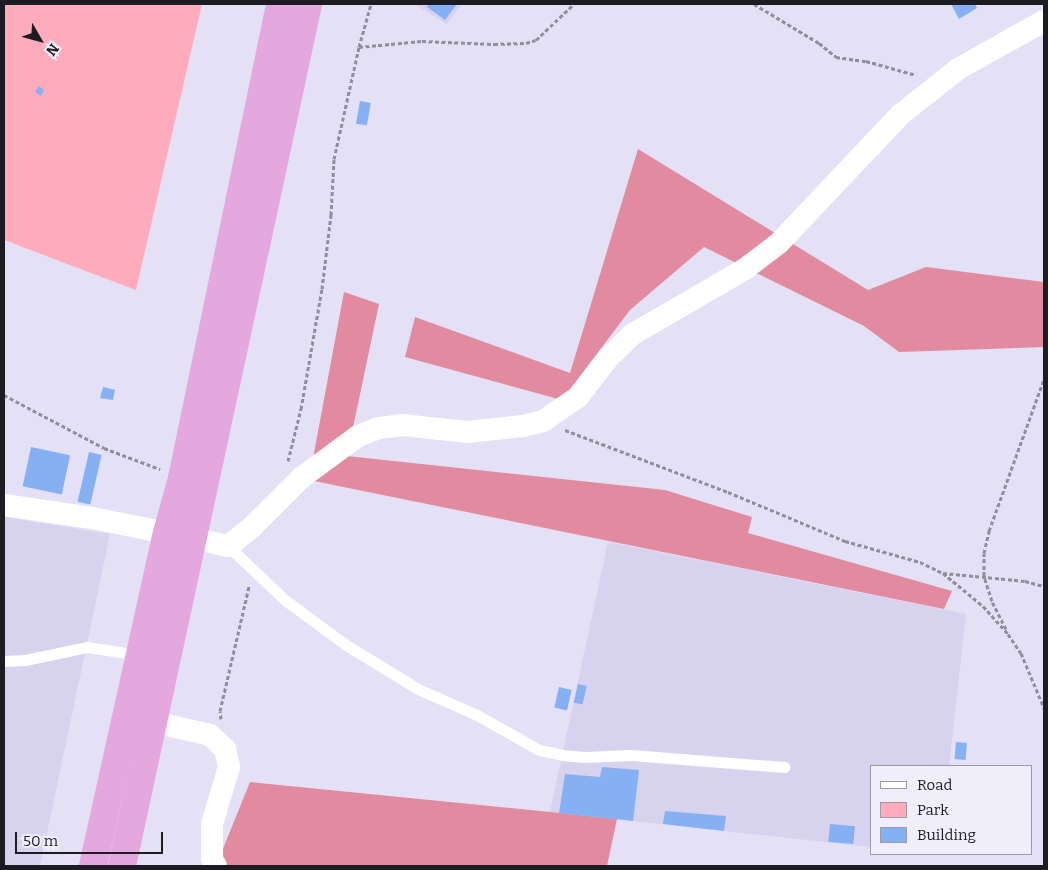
<!DOCTYPE html>
<style>
body{margin:0}
#map{position:relative;width:1048px;height:870px;overflow:hidden;background:#e4e0f6;font-family:Bitter,serif}
div>[style]{position:absolute}
[style*='--x']{left:calc(var(--x)*1px);top:calc(var(--y)*1px);width:calc(var(--w)*1px);rotate:calc(var(--a)*1deg)}
.built>*{inset:0;background:#d7d2ee}
.green>*{inset:0;background:#ffabbe}
.forest>*{inset:0;background:#e28a9f}
.building>*{inset:0;background:#85b0f4;transform-origin:0 0}
.path>*{height:3px;margin-top:-1.5px;transform-origin:0;background:repeating-linear-gradient(90deg,#908d9d 0 4px,transparent 0 6.5px)}
.lane>*{height:11px;margin:-5.5px;padding:0 5.5px;transform-origin:5.5px;border-radius:5.5px;background:#fff}
.street>*{height:22px;margin:-11px;padding:0 11px;transform-origin:11px;border-radius:11px;background:#fff}
.highway>*{height:28px;margin:-14px;padding:0 14px;transform-origin:14px;border-radius:14px;background:#e4a7de}
span{translate:-50% -50%;white-space:nowrap;text-align:center;line-height:1.15;-webkit-text-stroke:5px #f1eefc;paint-order:stroke}
.frame{position:absolute;inset:0;border:5px solid #1d1c23;pointer-events:none}
.legend{position:absolute;left:870px;top:765px;width:162px;height:90px;box-sizing:border-box;background:#f1eefc;border:1px solid #9c9aa5;margin:0;padding:6px 9px;list-style:none;font-size:15px;color:#1d1c23}
.legend li{display:flex;align-items:center;gap:10px;height:25px}
.legend b{width:25px;border:1px solid #9c9aa5}
.north{position:absolute;left:15px;top:15px;width:50px;height:50px;-webkit-text-stroke:4px #f1eefc;paint-order:stroke;rotate:128deg;font-size:14px;font-weight:700;line-height:20px;text-align:center;color:#1d1c23}
.north::after{content:'';display:block;margin:auto;width:18px;height:22px;background:#1d1c23;clip-path:polygon(50% 0,100% 100%,50% 72%,0 100%)}
.scale{position:absolute;left:15px;top:832px;width:148px;height:22px;box-sizing:border-box;border:2px solid #1d1c23;border-top:0;padding-left:6px;font-size:15px;line-height:18px;white-space:nowrap;color:#1d1c23;-webkit-text-stroke:4px #f1eefc;paint-order:stroke}
</style>
<div id="map">
<div class="built">
<i style="clip-path:polygon(414px 4px,462px 4px,447px 24px)"></i>
<i style="clip-path:polygon(4px 517px,110px 534px,40px 866px,4px 866px)"></i>
<i style="clip-path:polygon(608px 542px,966px 614px,949px 766px,872px 766px,872px 847px,550px 812px)"></i>
</div>
<div class="green">
<i style="clip-path:polygon(4px 4px,202px 4px,136px 290px,4px 240px)"></i>
</div>
<div class="forest">
<i style="clip-path:polygon(638px 149px,868px 290px,926px 267px,1044px 282px,1044px 347px,899px 352px,864px 326px,704px 247px,630px 310px,562px 400px,405px 357px,415px 317px,570px 373px)"></i>
<i style="clip-path:polygon(344px 292px,379px 304px,347px 456px,665px 490px,752px 517px,748px 533px,952px 591px,944px 609px,309px 480px)"></i>
<i style="clip-path:polygon(250px 782px,550px 812px,617px 819px,607px 866px,216px 866px)"></i>
</div>
<div class="building">
<i style="clip-path:polygon(429px 4px,457px 4px,445px 20px,427px 7px)"></i>
<i style="clip-path:polygon(951px 4px,975px 4px,977px 8px,959px 19px)"></i>
<i style="clip-path:polygon(39px 86px,44px 90px,41px 96px,35px 92px)"></i>
<i style="left:360px;top:101px;width:11px;height:23px;rotate:10deg"></i>
<i style="clip-path:polygon(103px 387px,115px 390px,113px 400px,100px 398px)"></i>
<i style="left:31px;top:447px;width:40px;height:40px;rotate:12deg"></i>
<i style="left:89px;top:452px;width:13px;height:51px;rotate:13deg"></i>
<i style="left:578px;top:684px;width:9px;height:19px;rotate:13deg"></i>
<i style="left:559px;top:687px;width:13px;height:21px;rotate:13deg"></i>
<i style="left:956px;top:742px;width:11px;height:17px;rotate:5deg"></i>
<i style="clip-path:polygon(602px 767px,639px 770px,633px 821px,559px 813px,565px 774px,600px 777px)"></i>
<i style="clip-path:polygon(665px 811px,726px 816px,724px 831px,663px 824px)"></i>
<i style="left:830px;top:824px;width:25px;height:18px;rotate:5deg"></i>
</div>
<div class="path">
<i style="--x:754;--y:4;--w:76;--a:31"></i>
<i style="--x:819;--y:43;--w:22;--a:39"></i>
<i style="--x:836;--y:57;--w:30;--a:8"></i>
<i style="--x:866;--y:61;--w:52;--a:15.6"></i>
<i style="--x:359;--y:47;--w:63;--a:-5.4"></i>
<i style="--x:422;--y:41;--w:72;--a:2.4"></i>
<i style="--x:494;--y:44;--w:32;--a:-2"></i>
<i style="--x:526;--y:43;--w:10;--a:-17"></i>
<i style="--x:536;--y:40;--w:52;--a:-43.5"></i>
<i style="--x:4;--y:395;--w:113;--a:27.9"></i>
<i style="--x:104;--y:448;--w:60;--a:20.6"></i>
<i style="--x:565;--y:430;--w:174;--a:20.8"></i>
<i style="--x:728;--y:492;--w:127;--a:22.7"></i>
<i style="--x:845;--y:541;--w:78;--a:15.6"></i>
<i style="--x:920;--y:562;--w:25;--a:26"></i>
<i style="--x:943;--y:573;--w:52;--a:39.5"></i>
<i style="--x:983;--y:606;--w:38;--a:48"></i>
<i style="--x:1008;--y:634;--w:23;--a:56"></i>
<i style="--x:1021;--y:653;--w:60;--a:67.3"></i>
<i style="--x:288;--y:461;--w:54;--a:-76"></i>
<i style="--x:301;--y:409;--w:122;--a:-80.1"></i>
<i style="--x:322;--y:289;--w:75;--a:-83.1"></i>
<i style="--x:331;--y:215;--w:56;--a:-86.9"></i>
<i style="--x:334;--y:159;--w:115;--a:-77.4"></i>
<i style="--x:359;--y:47;--w:45;--a:-74.4"></i>
<i style="--x:943;--y:573;--w:82;--a:5.6"></i>
<i style="--x:1025;--y:581;--w:20;--a:15"></i>
<i style="--x:1006;--y:629;--w:31;--a:-117"></i>
<i style="--x:992;--y:601;--w:26;--a:-108"></i>
<i style="--x:984;--y:576;--w:23;--a:-90"></i>
<i style="--x:984;--y:553;--w:23;--a:-77"></i>
<i style="--x:989;--y:531;--w:162;--a:-70.1"></i>
<i style="--x:221;--y:719;--w:8;--a:-97"></i>
<i style="--x:220;--y:711;--w:128;--a:-76.9"></i>
</div>
<div class="lane">
<i style="--x:228;--y:546;--w:79;--a:43.5"></i>
<i style="--x:285;--y:600;--w:76;--a:36.4"></i>
<i style="--x:346;--y:645;--w:84;--a:31.4"></i>
<i style="--x:418;--y:689;--w:64;--a:23.8"></i>
<i style="--x:477;--y:715;--w:71;--a:29.4"></i>
<i style="--x:539;--y:750;--w:24;--a:12"></i>
<i style="--x:562;--y:755;--w:23;--a:5"></i>
<i style="--x:585;--y:757;--w:46;--a:-2.5"></i>
<i style="--x:631;--y:755;--w:154;--a:4.5"></i>
<i style="--x:4;--y:661;--w:21;--a:-3"></i>
<i style="--x:25;--y:660;--w:63;--a:-11.8"></i>
<i style="--x:87;--y:647;--w:54;--a:8.6"></i>
</div>
<div class="street">
<i style="--x:4;--y:505;--w:89;--a:8.4"></i>
<i style="--x:92;--y:518;--w:76;--a:11.3"></i>
<i style="--x:193;--y:538;--w:36;--a:13"></i>
<i style="--x:228;--y:546;--w:31;--a:-38"></i>
<i style="--x:252;--y:527;--w:69;--a:-45"></i>
<i style="--x:301;--y:478;--w:71;--a:-36.4"></i>
<i style="--x:358;--y:436;--w:22;--a:-21"></i>
<i style="--x:379;--y:428;--w:23;--a:-7"></i>
<i style="--x:402;--y:425;--w:65;--a:6.1"></i>
<i style="--x:467;--y:432;--w:56;--a:-6.1"></i>
<i style="--x:523;--y:426;--w:21;--a:-14"></i>
<i style="--x:543;--y:421;--w:42;--a:-34.4"></i>
<i style="--x:578;--y:397;--w:49;--a:-52.4"></i>
<i style="--x:608;--y:358;--w:35;--a:-44"></i>
<i style="--x:633;--y:334;--w:129;--a:-30.1"></i>
<i style="--x:745;--y:269;--w:43;--a:-37.4"></i>
<i style="--x:779;--y:243;--w:176;--a:-46.6"></i>
<i style="--x:900;--y:115;--w:74;--a:-38.4"></i>
<i style="--x:958;--y:69;--w:98;--a:-29.2"></i>
<i style="--x:153;--y:722;--w:58;--a:12.8"></i>
<i style="--x:210;--y:735;--w:21;--a:43"></i>
<i style="--x:225;--y:749;--w:18;--a:77"></i>
<i style="--x:229;--y:767;--w:59;--a:106.6"></i>
<i style="--x:212;--y:824;--w:35;--a:90"></i>
<i style="--x:212;--y:859;--w:8;--a:60"></i>
</div>
<div class="highway">
<i style="--x:93;--y:866;--w:341;--a:-77.5"></i>
<i style="--x:167;--y:533;--w:57;--a:-74.7"></i>
<i style="--x:182;--y:478;--w:484;--a:-78.3"></i>
<i style="--x:122;--y:866;--w:882;--a:-77.82"></i>
</div>
<div class="frame"></div>
<ul class="legend">
<li><b style="height:6px;background:#fff"></b>Road</li>
<li><b style="height:14px;background:#ffabbe"></b>Park</li>
<li><b style="height:14px;background:#85b0f4"></b>Building</li>
</ul>
<div class="north">N</div>
<div class="scale">50 m</div>
</div>
